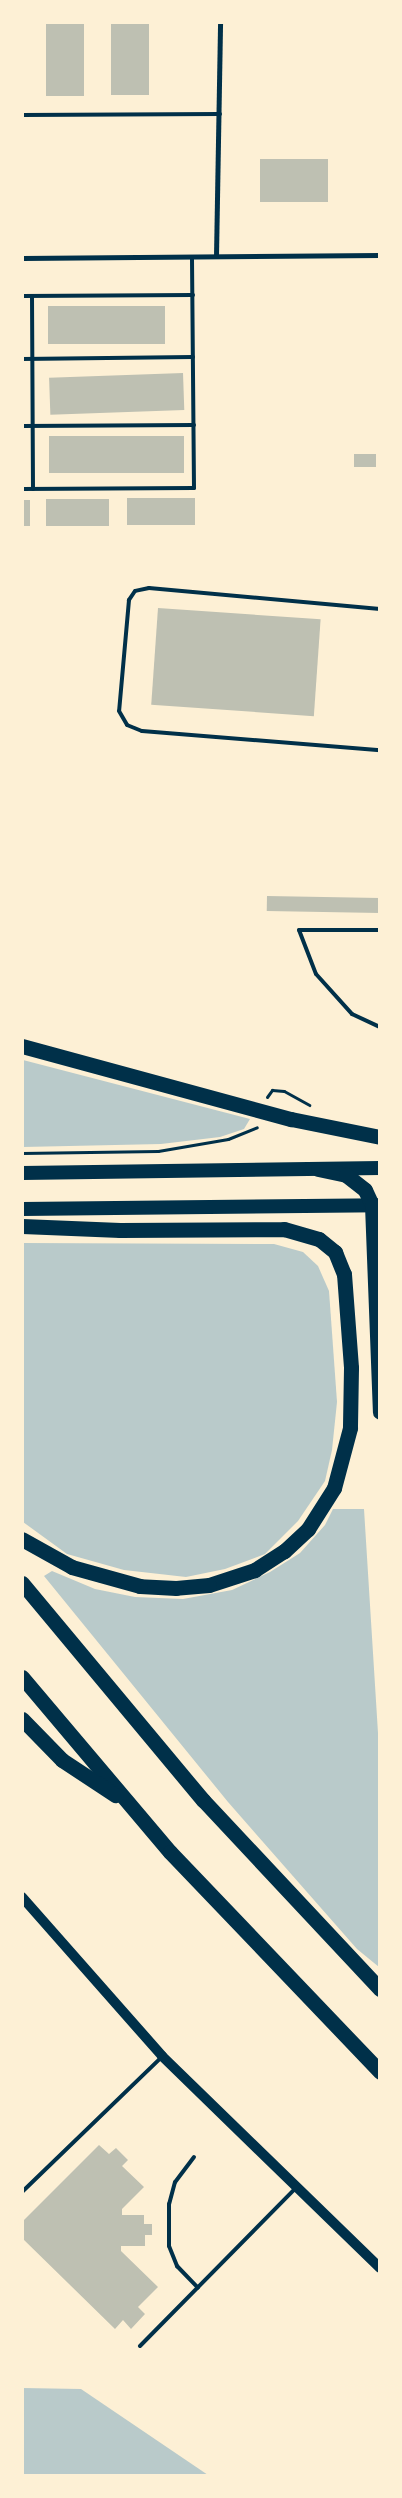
<!DOCTYPE html>
<style>
body{margin:0}
#map{position:relative;width:402px;height:2498px;overflow:hidden;background:#fdf0d5;font-family:Georgia,serif}
div>[style]{position:absolute}
[style*='--x']{left:calc(var(--x)*1px);top:calc(var(--y)*1px);width:calc(var(--w)*1px);rotate:calc(var(--a)*1deg)}
.green>*{inset:0;background:#b9caca}
.building>*{inset:0;background:#bec0b2;transform-origin:0 0}
.path>*{height:3px;margin:-1.5px;padding:0 1.5px;transform-origin:1.5px;border-radius:1.5px;background:#003049}
.service>*{height:4px;margin:-2px;padding:0 2px;transform-origin:2px;border-radius:2px;background:#003049}
.minor>*{height:5px;margin:-2.5px;padding:0 2.5px;transform-origin:2.5px;border-radius:2.5px;background:#003049}
.secondary>*{height:10px;margin:-5px;padding:0 5px;transform-origin:5px;border-radius:5px;background:#003049}
.trunk>*{height:14px;margin:-7px;padding:0 7px;transform-origin:7px;border-radius:7px;background:#003049}
.motorway>*{height:15px;margin:-7.5px;padding:0 7.5px;transform-origin:7.5px;border-radius:7.5px;background:#003049}
span{translate:-50% -50%;white-space:nowrap;text-align:center;line-height:1.15;-webkit-text-stroke:5px #fdf0d5;paint-order:stroke}
.frame{position:absolute;inset:0;border:24px solid #fdf0d5;pointer-events:none}
</style>
<div id="map">
<div class="green">
<i style="clip-path:polygon(22px 1060px,23px 1060px,250px 1119px,244px 1129px,220px 1137px,161px 1144px,23px 1147px)"></i>
<i style="clip-path:polygon(23px 1243px,274px 1244px,303px 1252px,318px 1266px,329px 1291px,337px 1402px,332px 1450px,325px 1481px,298px 1521px,265px 1554px,225px 1569px,186px 1577px,124px 1570px,67px 1554px,23px 1522px)"></i>
<i style="clip-path:polygon(333px 1509px,364px 1509px,380px 1765px,379px 1967px,357px 1949px,228px 1802px,44px 1576px,52px 1571px,95px 1589px,135px 1597px,183px 1599px,232px 1590px,270px 1572px,300px 1553px,325px 1525px)"></i>
<i style="clip-path:polygon(22px 2388px,81px 2389px,208px 2475px,23px 2475px)"></i>
</div>
<div class="building">
<i style="left:46px;top:22px;width:38px;height:74px"></i>
<i style="left:111px;top:22px;width:38px;height:73px"></i>
<i style="left:260px;top:159px;width:68px;height:43px"></i>
<i style="left:48px;top:306px;width:117px;height:38px"></i>
<i style="left:183px;top:373px;width:37px;height:134px;rotate:88deg"></i>
<i style="left:49px;top:436px;width:135px;height:37px"></i>
<i style="left:354px;top:454px;width:22px;height:13px"></i>
<i style="left:195px;top:498px;width:27px;height:68px;rotate:90deg"></i>
<i style="left:109px;top:499px;width:27px;height:63px;rotate:90deg"></i>
<i style="left:22px;top:500px;width:8px;height:26px"></i>
<i style="left:158px;top:608px;width:163px;height:97px;rotate:4deg"></i>
<i style="left:267px;top:896px;width:113px;height:15px;rotate:1deg"></i>
<i style="clip-path:polygon(99px 2145px,109px 2154px,116px 2148px,128px 2160px,122px 2166px,144px 2187px,122px 2209px,122px 2215px,144px 2215px,144px 2224px,152px 2224px,152px 2235px,145px 2235px,145px 2246px,121px 2246px,121px 2251px,158px 2287px,138px 2307px,145px 2314px,131px 2329px,123px 2320px,115px 2329px,22px 2238px,22px 2222px)"></i>
</div>
<div class="path">
<i style="--x:267;--y:1097;--w:9;--a:-54"></i>
<i style="--x:272;--y:1090;--w:12;--a:5"></i>
<i style="--x:284;--y:1091;--w:29;--a:29"></i>
<i style="--x:22;--y:1153;--w:136;--a:-0.8"></i>
<i style="--x:158;--y:1151;--w:71;--a:-9.7"></i>
<i style="--x:228;--y:1139;--w:31;--a:-22"></i>
</div>
<div class="service">
<i style="--x:22;--y:115;--w:198;--a:-0.3"></i>
<i style="--x:22;--y:296;--w:171;--a:-0.3"></i>
<i style="--x:32;--y:296;--w:193;--a:89.7"></i>
<i style="--x:22;--y:359;--w:171;--a:-0.7"></i>
<i style="--x:22;--y:426;--w:172;--a:-0.3"></i>
<i style="--x:22;--y:489;--w:172;--a:-0.3"></i>
<i style="--x:194;--y:488;--w:231;--a:-90.5"></i>
<i style="--x:380;--y:609;--w:232;--a:-174.8"></i>
<i style="--x:149;--y:588;--w:14;--a:168"></i>
<i style="--x:135;--y:591;--w:11;--a:124"></i>
<i style="--x:129;--y:600;--w:111;--a:95.1"></i>
<i style="--x:119;--y:711;--w:16;--a:60"></i>
<i style="--x:127;--y:725;--w:16;--a:22"></i>
<i style="--x:142;--y:731;--w:239;--a:4.6"></i>
<i style="--x:380;--y:930;--w:81;--a:180"></i>
<i style="--x:299;--y:930;--w:47;--a:68.9"></i>
<i style="--x:316;--y:974;--w:54;--a:48"></i>
<i style="--x:352;--y:1014;--w:31;--a:25"></i>
<i style="--x:194;--y:2157;--w:31;--a:127"></i>
<i style="--x:175;--y:2182;--w:23;--a:105"></i>
<i style="--x:169;--y:2204;--w:42;--a:90"></i>
<i style="--x:169;--y:2246;--w:22;--a:68"></i>
<i style="--x:177;--y:2266;--w:30;--a:46"></i>
<i style="--x:22;--y:2192;--w:193;--a:-44"></i>
<i style="--x:140;--y:2346;--w:222;--a:-45.4"></i>
</div>
<div class="minor">
<i style="--x:216;--y:256;--w:234;--a:-89"></i>
<i style="--x:22;--y:258;--w:358;--a:-0.5"></i>
</div>
<div class="secondary">
<i style="--x:22;--y:1897;--w:212;--a:48.6"></i>
<i style="--x:162;--y:2056;--w:304;--a:44.2"></i>
</div>
<div class="trunk">
<i style="--x:22;--y:1173;--w:358;--a:-0.8"></i>
<i style="--x:22;--y:1209;--w:358;--a:-0.6"></i>
</div>
<div class="motorway">
<i style="--x:22;--y:1046;--w:279;--a:15.2"></i>
<i style="--x:291;--y:1119;--w:91;--a:11.4"></i>
<i style="--x:318;--y:1169;--w:29;--a:12"></i>
<i style="--x:346;--y:1175;--w:24;--a:38"></i>
<i style="--x:365;--y:1190;--w:17;--a:65"></i>
<i style="--x:372;--y:1205;--w:207;--a:87.8"></i>
<i style="--x:22;--y:1226;--w:98;--a:2.3"></i>
<i style="--x:120;--y:1230;--w:164;--a:-0.3"></i>
<i style="--x:284;--y:1229;--w:36;--a:16"></i>
<i style="--x:319;--y:1239;--w:21;--a:39"></i>
<i style="--x:335;--y:1252;--w:24;--a:68"></i>
<i style="--x:344;--y:1274;--w:94;--a:85.7"></i>
<i style="--x:351;--y:1368;--w:60;--a:91"></i>
<i style="--x:350;--y:1428;--w:62;--a:104.9"></i>
<i style="--x:334;--y:1488;--w:49;--a:122.4"></i>
<i style="--x:308;--y:1529;--w:33;--a:137"></i>
<i style="--x:284;--y:1551;--w:35;--a:147"></i>
<i style="--x:255;--y:1570;--w:48;--a:161.9"></i>
<i style="--x:209;--y:1585;--w:33;--a:175"></i>
<i style="--x:176;--y:1588;--w:36;--a:-177"></i>
<i style="--x:140;--y:1586;--w:71;--a:-164.4"></i>
<i style="--x:72;--y:1567;--w:57;--a:-150.8"></i>
<i style="--x:22;--y:1583;--w:283;--a:50.2"></i>
<i style="--x:203;--y:1800;--w:259;--a:46.9"></i>
<i style="--x:22;--y:1677;--w:229;--a:49.8"></i>
<i style="--x:170;--y:1852;--w:304;--a:46.3"></i>
<i style="--x:22;--y:1719;--w:57;--a:45.7"></i>
<i style="--x:62;--y:1760;--w:64;--a:33.4"></i>
</div>
<div class="frame"></div>
</div>
